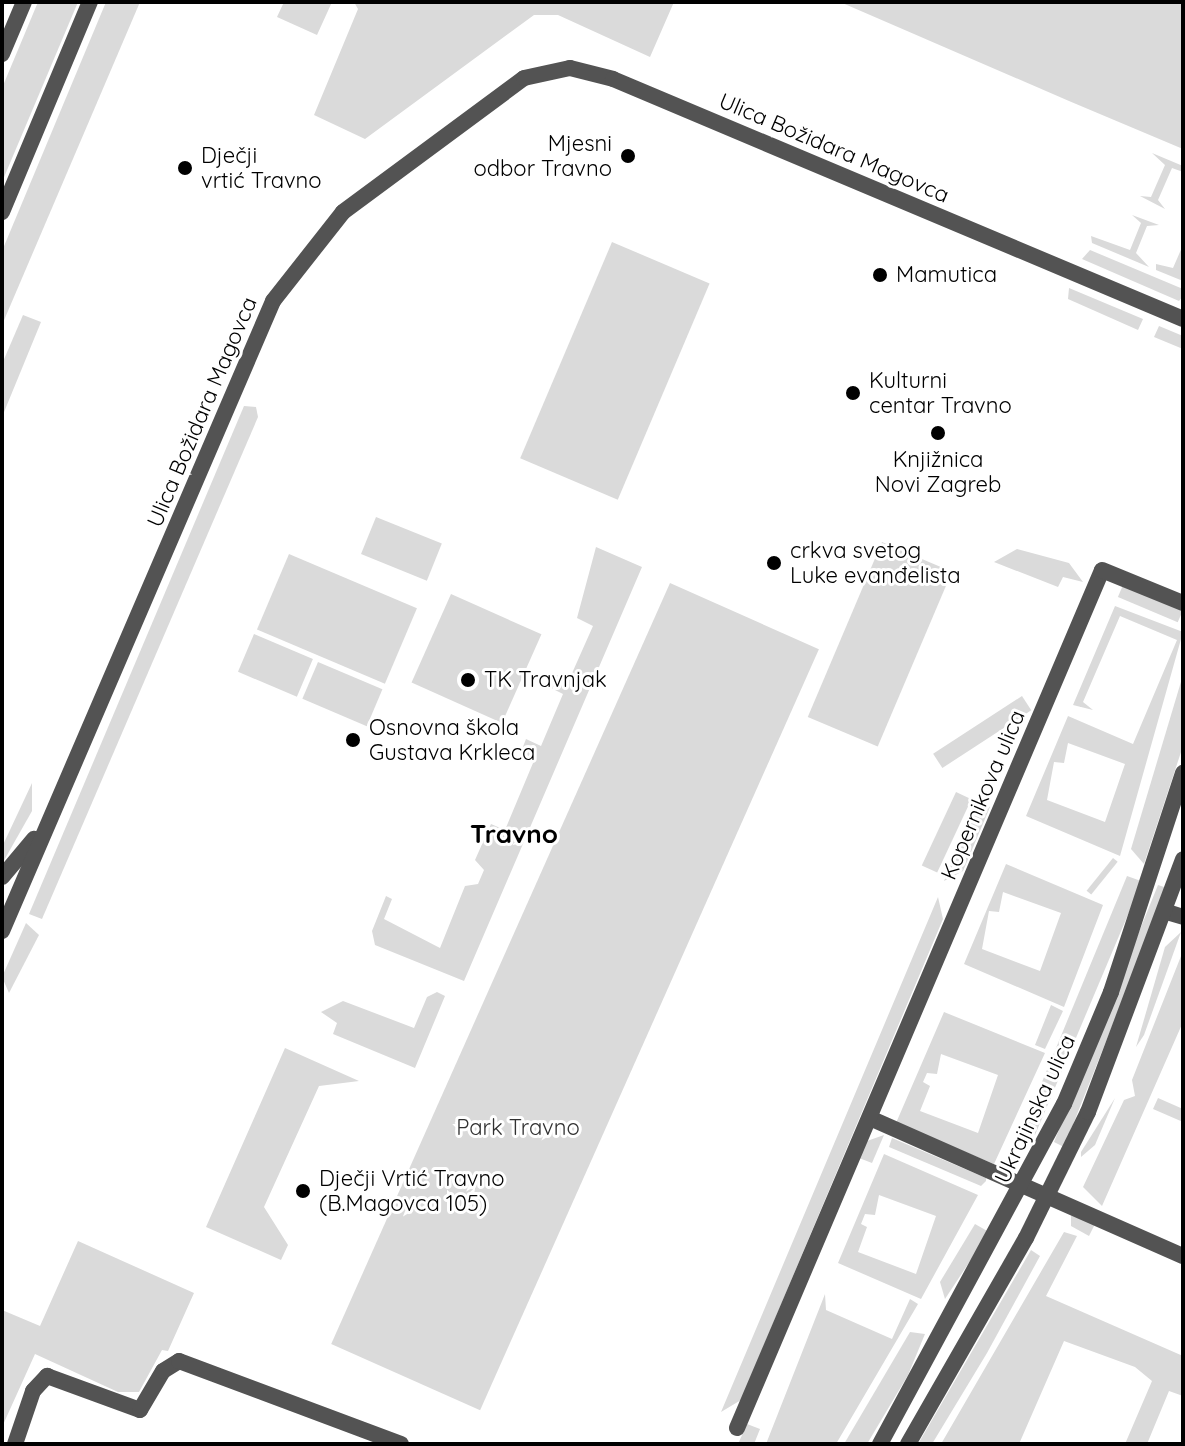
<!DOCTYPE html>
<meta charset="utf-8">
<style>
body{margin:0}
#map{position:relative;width:1185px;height:1446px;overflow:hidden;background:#fff;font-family:Quicksand,sans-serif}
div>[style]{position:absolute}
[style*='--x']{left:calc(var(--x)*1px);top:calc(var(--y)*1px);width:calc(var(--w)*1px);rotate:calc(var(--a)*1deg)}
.green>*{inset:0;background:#dadada;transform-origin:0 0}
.minor>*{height:16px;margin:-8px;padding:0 8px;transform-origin:8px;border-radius:8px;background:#535353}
.tertiary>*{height:16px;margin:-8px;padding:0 8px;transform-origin:8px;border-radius:8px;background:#535353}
.dots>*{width:22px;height:22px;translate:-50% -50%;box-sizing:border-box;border:4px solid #fff;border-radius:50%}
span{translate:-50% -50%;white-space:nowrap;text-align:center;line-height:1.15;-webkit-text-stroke:6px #fff;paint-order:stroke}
.poi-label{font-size:22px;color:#000}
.right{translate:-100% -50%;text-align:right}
.left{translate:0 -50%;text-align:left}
.street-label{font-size:22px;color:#000}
.park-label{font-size:22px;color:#313131}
.quarter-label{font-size:26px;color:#000;font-weight:700}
.frame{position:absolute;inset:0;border:4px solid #000;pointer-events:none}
</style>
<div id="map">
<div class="green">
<i style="clip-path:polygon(38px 2px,78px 2px,2px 182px,2px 88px)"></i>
<i style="clip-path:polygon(106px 2px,140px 2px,2px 325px,2px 251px)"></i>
<i style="clip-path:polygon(284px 2px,332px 2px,317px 35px,277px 17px)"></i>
<i style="clip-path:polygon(354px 2px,674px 2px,650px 57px,558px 15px,534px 15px,365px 139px,314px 115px,358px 9px)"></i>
<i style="clip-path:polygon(840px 2px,1183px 2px,1183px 149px,1069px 101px)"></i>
<i style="clip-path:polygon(1152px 153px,1183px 166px,1183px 172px,1172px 168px,1158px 200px,1165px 209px,1140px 196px,1151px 197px,1165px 165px)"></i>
<i style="clip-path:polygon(1132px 215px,1159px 225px,1147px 226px,1136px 253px,1149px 267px,1092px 243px,1091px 236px,1130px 250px,1141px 223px)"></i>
<i style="left:612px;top:242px;width:106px;height:235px;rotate:23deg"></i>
<i style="clip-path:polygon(1183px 245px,1183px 281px,1156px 270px,1156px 264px,1173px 268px)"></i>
<i style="clip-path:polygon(1090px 250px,1183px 289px,1183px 296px,1179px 301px,1082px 259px)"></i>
<i style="clip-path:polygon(1069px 288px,1143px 319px,1138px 330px,1068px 299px)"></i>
<i style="clip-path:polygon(23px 315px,41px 322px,2px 417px,2px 364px)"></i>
<i style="clip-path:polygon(1159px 326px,1183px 336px,1183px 349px,1154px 337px)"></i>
<i style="clip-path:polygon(244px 406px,256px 407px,258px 417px,42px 919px,29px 914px)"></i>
<i style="left:376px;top:517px;width:71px;height:40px;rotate:22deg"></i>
<i style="left:882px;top:542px;width:76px;height:190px;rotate:23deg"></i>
<i style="clip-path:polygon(596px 547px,642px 567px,464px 981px,375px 945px,372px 931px,386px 896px,392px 899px,384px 919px,440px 948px,465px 886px,478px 884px,484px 870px,475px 860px,491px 824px,505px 830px,533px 763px,519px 757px,526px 739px,541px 746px,563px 694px,549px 687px,554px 674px,569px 680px,593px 626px,577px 618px)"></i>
<i style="clip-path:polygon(1017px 549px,1069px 563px,1083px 582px,1063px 577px,1058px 587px,994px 562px)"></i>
<i style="left:289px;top:554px;width:139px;height:82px;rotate:23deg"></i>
<i style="left:670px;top:583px;width:163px;height:833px;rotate:24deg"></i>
<i style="left:1123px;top:585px;width:65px;height:13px;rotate:23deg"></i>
<i style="left:451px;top:594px;width:99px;height:97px;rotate:24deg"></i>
<i style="clip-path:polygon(evenodd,1115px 606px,1183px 632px,1120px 856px,1026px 816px,1068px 716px,1133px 744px,1177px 640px,1120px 616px,1083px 702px,1093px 710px,1073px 705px,1115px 606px,1068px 743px,1125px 764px,1105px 822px,1047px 800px,1054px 762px,1064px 763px,1068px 743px)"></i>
<i style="left:254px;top:634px;width:64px;height:41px;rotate:23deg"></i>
<i style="left:318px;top:662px;width:70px;height:40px;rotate:23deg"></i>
<i style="clip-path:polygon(1183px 675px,1183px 746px,1144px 864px,1131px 849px)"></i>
<i style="left:1022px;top:696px;width:17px;height:106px;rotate:57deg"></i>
<i style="clip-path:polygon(32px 783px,32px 811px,2px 864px,2px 847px)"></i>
<i style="left:956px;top:792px;width:17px;height:81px;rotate:25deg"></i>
<i style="clip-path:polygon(978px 802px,990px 807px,963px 871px,944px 881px)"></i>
<i style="left:1113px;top:858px;width:6px;height:42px;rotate:39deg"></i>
<i style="clip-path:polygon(evenodd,1006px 864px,1103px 905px,1064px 1007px,964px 964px,1006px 864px,1003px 892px,1061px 913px,1040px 971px,982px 949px,989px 911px,999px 912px,1003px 892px)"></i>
<i style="clip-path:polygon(1127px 876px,1141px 881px,1135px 898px,1035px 1135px,1023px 1128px)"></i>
<i style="clip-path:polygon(1158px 885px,1167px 888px,1064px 1147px,1054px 1142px)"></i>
<i style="clip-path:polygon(938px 897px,943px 919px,803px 1252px,741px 1400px,721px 1412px)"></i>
<i style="clip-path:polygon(26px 923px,39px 935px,9px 993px,2px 977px)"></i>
<i style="clip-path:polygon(1181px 932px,1144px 1035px,1136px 1047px,1165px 947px)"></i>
<i style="clip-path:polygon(1183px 951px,1183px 1022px,1102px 1206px,1083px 1187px,1124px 1100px,1135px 1096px,1132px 1080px)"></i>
<i style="clip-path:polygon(437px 992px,445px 996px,415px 1068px,333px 1034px,337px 1023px,321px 1012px,343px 1001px,414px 1028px,427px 997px)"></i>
<i style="clip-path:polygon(1051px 1005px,1063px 1011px,1045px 1049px,1035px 1045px)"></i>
<i style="clip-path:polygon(evenodd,944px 1012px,1045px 1053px,994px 1164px,896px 1123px,944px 1012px,941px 1054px,998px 1075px,978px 1133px,920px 1111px,930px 1086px,923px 1082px,927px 1073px,937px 1074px,941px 1054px)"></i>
<i style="clip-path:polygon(285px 1048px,359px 1081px,319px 1086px,264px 1207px,288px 1245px,281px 1260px,206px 1227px)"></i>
<i style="clip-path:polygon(1115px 1098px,1095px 1145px,1081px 1157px,1081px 1152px)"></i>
<i style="clip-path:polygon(1158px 1098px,1183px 1109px,1183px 1122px,1153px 1109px)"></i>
<i style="clip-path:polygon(884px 1135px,872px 1163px,859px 1158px,867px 1141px)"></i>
<i style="clip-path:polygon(892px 1138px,986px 1178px,986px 1181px,981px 1186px,889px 1147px)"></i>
<i style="clip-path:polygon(evenodd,884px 1154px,978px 1195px,921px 1299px,838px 1263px,884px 1154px,879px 1195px,936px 1216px,916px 1274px,858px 1252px,867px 1227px,861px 1224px,865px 1214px,875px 1215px,879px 1195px)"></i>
<i style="clip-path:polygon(1071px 1215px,1095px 1224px,1089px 1236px,1071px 1226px)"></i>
<i style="clip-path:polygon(975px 1224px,989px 1232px,945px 1299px,940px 1282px)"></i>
<i style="clip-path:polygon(1064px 1232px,1077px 1236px,1046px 1296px,1183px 1356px,1183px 1396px,1169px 1391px,1147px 1444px,1125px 1444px,1152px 1381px,1135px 1367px,1064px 1341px,1019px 1444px,941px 1444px)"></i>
<i style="clip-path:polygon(78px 1241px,194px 1293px,168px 1351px,162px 1350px,139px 1392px,118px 1392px,35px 1354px,2px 1427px,2px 1310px,40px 1326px)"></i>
<i style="clip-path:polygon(1031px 1250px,1040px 1256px,987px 1353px,932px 1444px,918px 1444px)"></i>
<i style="clip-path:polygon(825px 1294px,826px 1310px,892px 1339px,910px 1299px,918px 1304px,836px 1444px,766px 1444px)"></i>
<i style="clip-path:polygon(910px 1332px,925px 1334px,908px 1375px,867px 1444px,844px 1444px)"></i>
<i style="clip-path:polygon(747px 1424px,760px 1429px,754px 1444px,738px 1444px)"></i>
</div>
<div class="minor">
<i style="--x:1167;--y:912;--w:17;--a:17"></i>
<i style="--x:872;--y:1119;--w:340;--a:23.8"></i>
<i style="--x:737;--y:1428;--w:932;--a:-66.95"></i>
<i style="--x:1102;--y:570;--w:87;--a:22.2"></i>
<i style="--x:15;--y:1444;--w:56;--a:-71.2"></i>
<i style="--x:33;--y:1391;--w:21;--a:-47"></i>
<i style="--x:47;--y:1376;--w:99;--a:20.1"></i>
<i style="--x:140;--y:1410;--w:45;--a:-59.5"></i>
<i style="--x:163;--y:1371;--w:19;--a:-32"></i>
<i style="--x:179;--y:1361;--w:237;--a:20.5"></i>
</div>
<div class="tertiary">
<i style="--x:2;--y:54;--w:56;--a:-67.1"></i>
<i style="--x:2;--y:212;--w:228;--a:-67.3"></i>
<i style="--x:2;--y:877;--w:50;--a:-49.9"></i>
<i style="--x:2;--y:931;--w:686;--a:-66.72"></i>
<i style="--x:273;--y:301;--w:113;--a:-51.8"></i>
<i style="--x:343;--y:212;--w:225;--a:-36.5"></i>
<i style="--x:524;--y:78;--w:47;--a:-12.3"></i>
<i style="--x:570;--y:68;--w:44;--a:14.3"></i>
<i style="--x:613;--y:79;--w:618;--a:22.83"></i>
<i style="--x:880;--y:1444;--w:387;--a:-61.6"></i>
<i style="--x:1064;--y:1104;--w:121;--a:-67.2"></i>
<i style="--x:1111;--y:992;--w:231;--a:-71.8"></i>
<i style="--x:908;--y:1444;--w:237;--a:-60.2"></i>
<i style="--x:1026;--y:1238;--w:140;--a:-63.8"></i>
<i style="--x:1088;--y:1112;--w:270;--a:-69.4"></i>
</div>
<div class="dots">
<i style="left:628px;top:156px;background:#000"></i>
<i style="left:185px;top:168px;background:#000"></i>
<i style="left:880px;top:275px;background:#000"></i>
<i style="left:853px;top:393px;background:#000"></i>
<i style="left:938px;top:433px;background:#000"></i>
<i style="left:774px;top:563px;background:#000"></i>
<i style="left:468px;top:680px;background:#000"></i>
<i style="left:353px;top:740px;background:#000"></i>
<i style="left:303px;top:1191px;background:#000"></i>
</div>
<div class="poi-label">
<span class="right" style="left:612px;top:156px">Mjesni<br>odbor Travno</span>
<span class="left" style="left:201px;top:168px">Dječji<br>vrtić Travno</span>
<span class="left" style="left:896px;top:275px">Mamutica</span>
<span class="left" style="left:869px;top:393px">Kulturni<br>centar Travno</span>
<span style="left:938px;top:472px">Knjižnica<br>Novi Zagreb</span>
<span class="left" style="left:790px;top:563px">crkva svetog<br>Luke evanđelista</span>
<span class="left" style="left:484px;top:680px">TK Travnjak</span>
<span class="left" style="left:369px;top:740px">Osnovna škola<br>Gustava Krkleca</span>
<span class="left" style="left:319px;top:1191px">Dječji Vrtić Travno<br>(B.Magovca 105)</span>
</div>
<div class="street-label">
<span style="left:834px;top:148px;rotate:23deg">Ulica Božidara Magovca</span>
<span style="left:202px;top:412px;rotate:-67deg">Ulica Božidara Magovca</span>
<span style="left:983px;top:795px;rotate:-67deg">Kopernikova ulica</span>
<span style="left:1035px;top:1109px;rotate:-65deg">Ukrajinska ulica</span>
</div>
<div class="park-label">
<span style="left:518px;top:1128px">Park Travno</span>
</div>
<div class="quarter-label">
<span style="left:514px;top:834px">Travno</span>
</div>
<div class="frame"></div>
</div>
